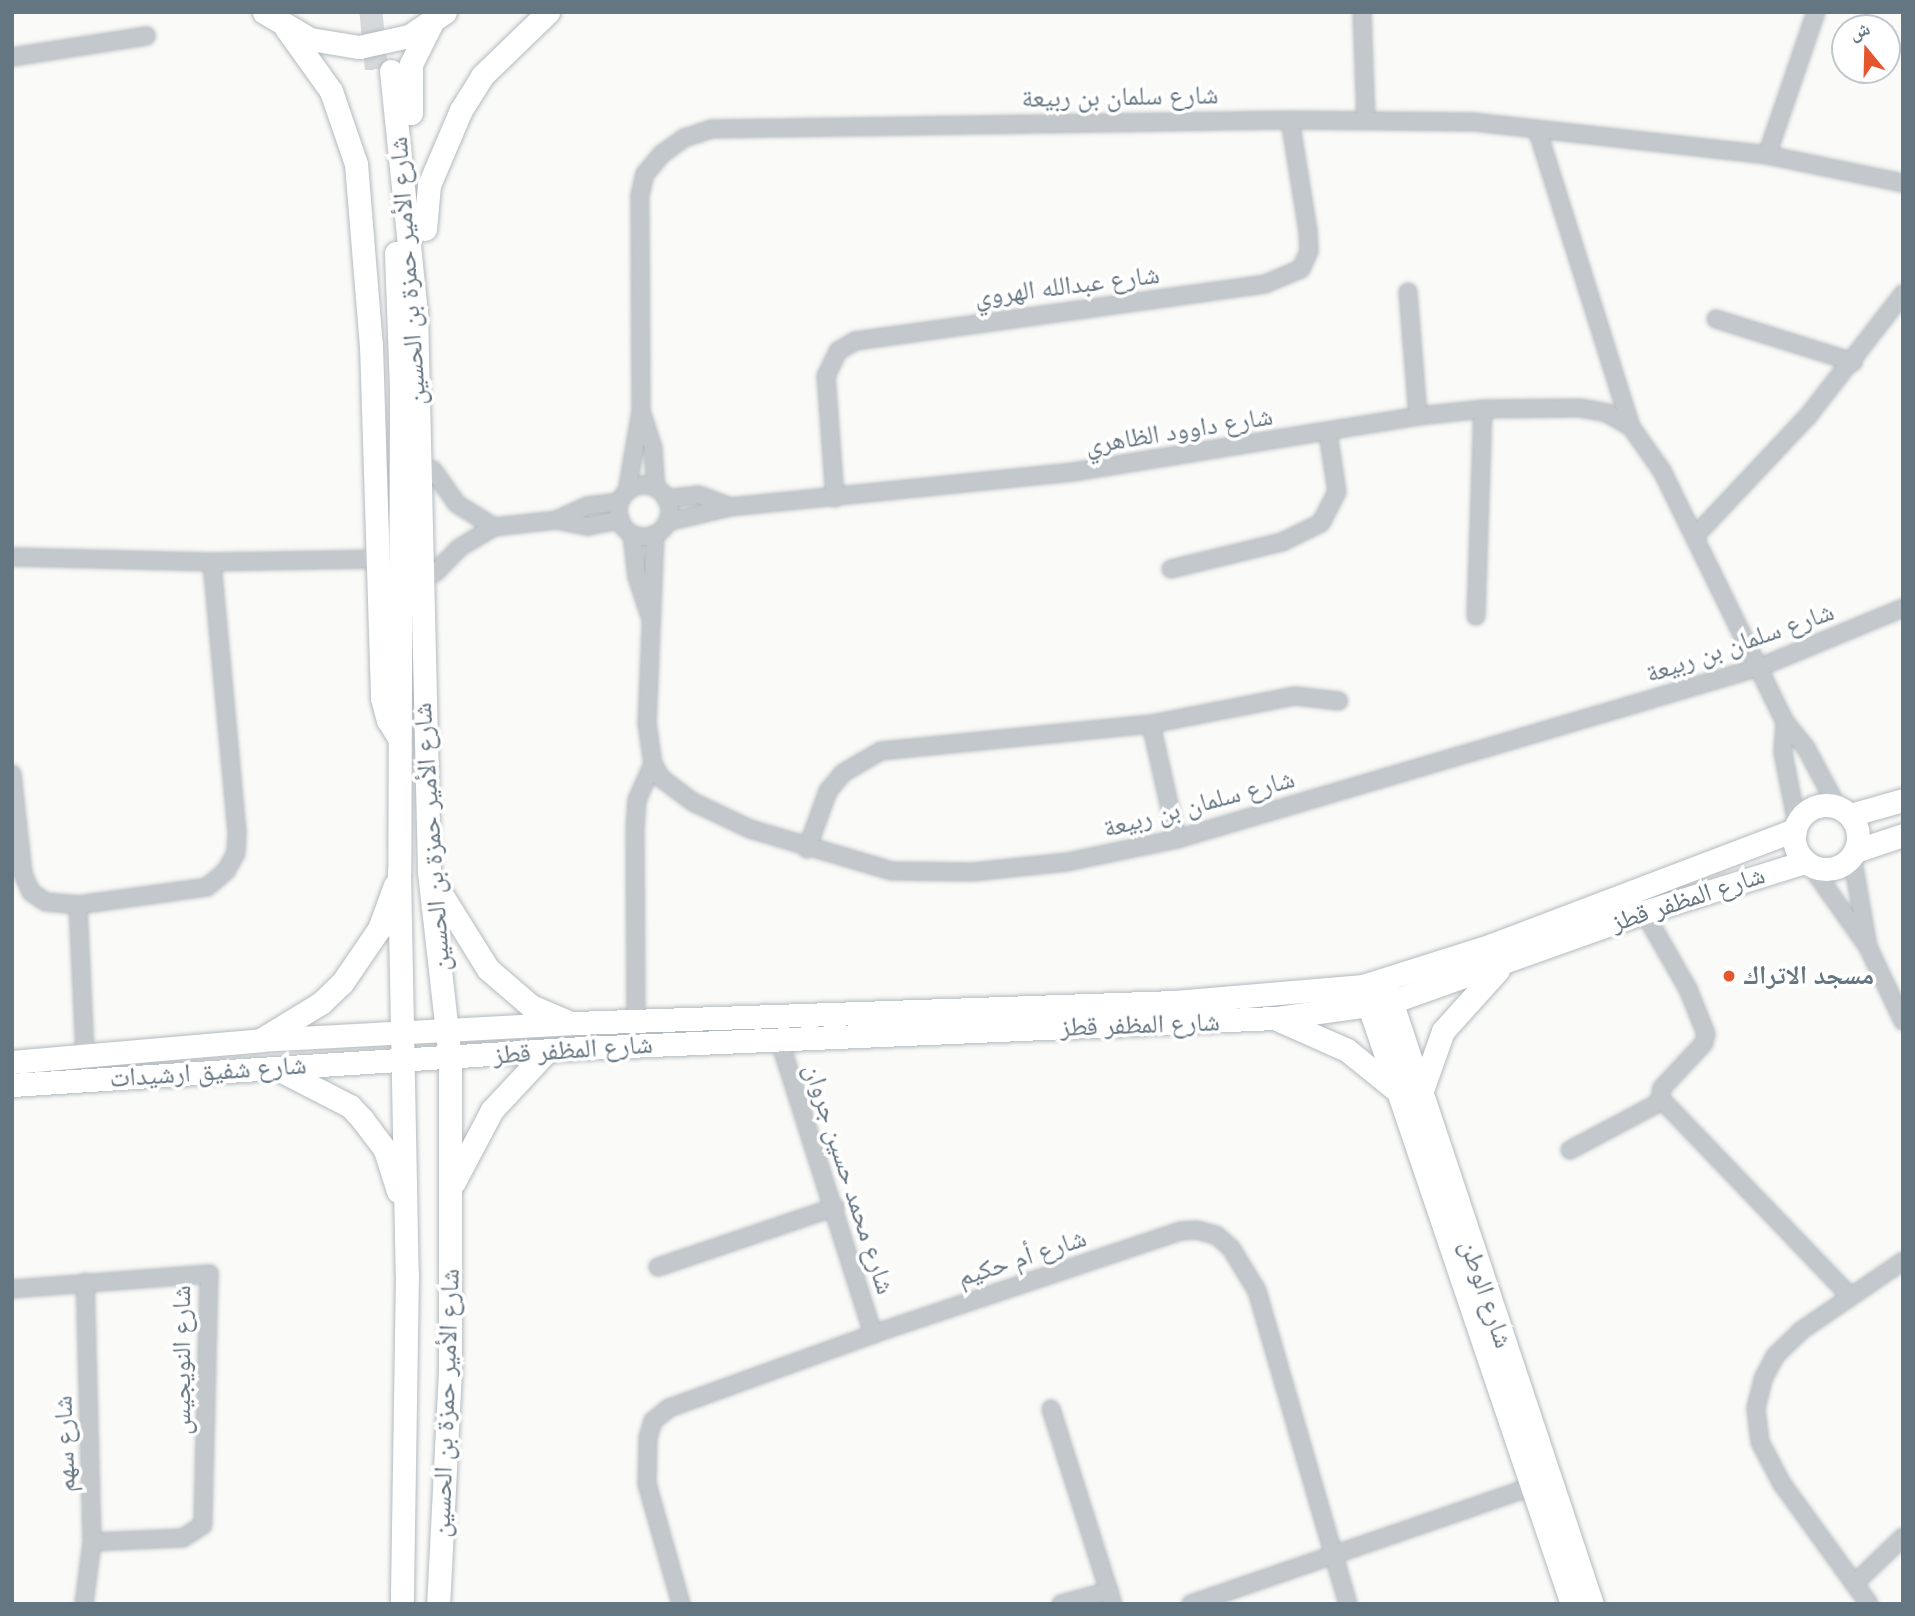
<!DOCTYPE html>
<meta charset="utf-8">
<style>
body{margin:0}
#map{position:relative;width:1915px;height:1616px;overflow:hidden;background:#fafaf8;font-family:"Space Grotesk","Noto Naskh Arabic",sans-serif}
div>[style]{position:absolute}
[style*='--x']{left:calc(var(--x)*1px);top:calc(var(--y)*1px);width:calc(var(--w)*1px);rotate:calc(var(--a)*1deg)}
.secondary-tunnel>*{height:23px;margin-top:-11.5px;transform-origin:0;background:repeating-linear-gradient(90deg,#d5d9db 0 23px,transparent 0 34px)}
.roads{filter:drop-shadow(0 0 2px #b3babf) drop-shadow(0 0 2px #b3babf)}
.street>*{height:16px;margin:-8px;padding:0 8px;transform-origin:8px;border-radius:8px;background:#c3c8cc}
.street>.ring{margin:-8px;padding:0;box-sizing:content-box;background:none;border:16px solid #c3c8cc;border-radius:50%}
.secondary>*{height:23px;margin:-11.5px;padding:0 11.5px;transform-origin:11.5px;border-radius:11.5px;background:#fff}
.secondary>.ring{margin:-11.5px;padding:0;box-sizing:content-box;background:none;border:23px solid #fff;border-radius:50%}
.dots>*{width:19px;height:19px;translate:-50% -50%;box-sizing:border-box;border:4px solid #fff;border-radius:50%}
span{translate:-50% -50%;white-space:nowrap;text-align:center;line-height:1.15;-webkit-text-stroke:7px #fff;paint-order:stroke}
.street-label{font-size:26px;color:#657683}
.poi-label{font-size:26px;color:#657683;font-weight:700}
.left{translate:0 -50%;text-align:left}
.frame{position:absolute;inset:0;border:14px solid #657683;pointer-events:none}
.north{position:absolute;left:1831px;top:14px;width:70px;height:70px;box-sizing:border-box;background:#fff;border:2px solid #c1c8cd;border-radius:50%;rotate:341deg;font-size:19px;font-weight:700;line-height:28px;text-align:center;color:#657683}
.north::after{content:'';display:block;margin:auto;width:24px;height:32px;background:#e4572e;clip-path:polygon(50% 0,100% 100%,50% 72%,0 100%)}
</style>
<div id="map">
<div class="secondary-tunnel">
<i style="--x:371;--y:12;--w:63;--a:84.6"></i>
</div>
<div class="roads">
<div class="street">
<i style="--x:1362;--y:12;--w:108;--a:87.9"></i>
<i style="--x:12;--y:57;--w:136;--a:-8.9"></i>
<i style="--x:1537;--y:129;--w:312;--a:72.5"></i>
<i style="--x:1767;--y:155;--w:151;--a:-71.1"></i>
<i style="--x:1408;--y:292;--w:124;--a:85.4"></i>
<i style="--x:1716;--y:319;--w:144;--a:17.4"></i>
<i style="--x:641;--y:411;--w:40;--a:72"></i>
<i style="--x:653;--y:449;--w:39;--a:86"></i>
<i style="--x:433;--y:470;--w:42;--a:54.8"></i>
<i style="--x:457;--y:504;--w:44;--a:31.9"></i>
<i class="ring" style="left:618px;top:485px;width:36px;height:36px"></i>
<i style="--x:627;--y:492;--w:82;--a:-80.2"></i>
<i style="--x:641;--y:411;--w:216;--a:-90.3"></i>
<i style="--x:640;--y:195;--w:22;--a:-77"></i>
<i style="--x:645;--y:174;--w:26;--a:-50"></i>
<i style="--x:662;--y:154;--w:27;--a:-36"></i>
<i style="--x:684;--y:138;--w:28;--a:-18"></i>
<i style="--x:711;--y:129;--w:579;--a:-0.89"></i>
<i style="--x:1290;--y:120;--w:184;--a:0.6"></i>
<i style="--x:1474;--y:122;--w:295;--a:6.4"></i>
<i style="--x:1767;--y:155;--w:139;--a:11.6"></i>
<i style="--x:835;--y:498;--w:122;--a:-94.2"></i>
<i style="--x:826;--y:376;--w:28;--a:-64"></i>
<i style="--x:838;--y:351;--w:20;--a:-30"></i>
<i style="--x:855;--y:341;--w:414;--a:-7.9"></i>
<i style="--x:1265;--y:284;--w:39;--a:-23"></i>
<i style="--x:1301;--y:269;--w:20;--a:-66"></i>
<i style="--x:1309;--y:251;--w:20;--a:-93"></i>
<i style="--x:1308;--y:231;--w:112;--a:-99.2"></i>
<i style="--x:666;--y:499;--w:33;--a:-7"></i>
<i style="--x:699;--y:495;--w:33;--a:21"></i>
<i style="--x:556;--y:520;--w:34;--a:-24"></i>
<i style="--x:587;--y:506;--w:33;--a:-7"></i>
<i style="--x:667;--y:522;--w:65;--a:-13.4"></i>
<i style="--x:730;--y:507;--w:345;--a:-5.8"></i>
<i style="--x:1073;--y:472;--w:350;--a:-9.2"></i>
<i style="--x:1418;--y:416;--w:65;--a:-6.1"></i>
<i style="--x:1483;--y:409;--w:97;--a:-0.6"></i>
<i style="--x:1580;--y:408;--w:27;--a:10"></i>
<i style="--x:1607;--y:413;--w:28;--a:30"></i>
<i style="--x:1631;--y:427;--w:54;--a:54.8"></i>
<i style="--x:1662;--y:471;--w:280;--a:63.9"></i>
<i style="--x:1785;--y:722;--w:33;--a:51"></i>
<i style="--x:1806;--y:748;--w:68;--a:61.9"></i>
<i style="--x:632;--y:534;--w:43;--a:83.4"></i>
<i style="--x:637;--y:577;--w:41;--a:71.6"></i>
<i style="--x:655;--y:534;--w:189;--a:92.4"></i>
<i style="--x:647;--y:723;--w:41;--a:81.7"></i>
<i style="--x:653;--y:764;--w:16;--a:60"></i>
<i style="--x:661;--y:778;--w:40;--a:37"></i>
<i style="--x:693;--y:802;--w:63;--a:25.3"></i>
<i style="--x:750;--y:829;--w:148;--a:16.5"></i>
<i style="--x:892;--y:871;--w:80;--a:0.7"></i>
<i style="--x:972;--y:872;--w:96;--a:-6"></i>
<i style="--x:1067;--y:862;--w:112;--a:-11.8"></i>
<i style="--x:1177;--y:839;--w:608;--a:-16.44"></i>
<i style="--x:1760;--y:667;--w:155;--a:-22.4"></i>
<i style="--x:1697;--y:534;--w:162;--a:-46.8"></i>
<i style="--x:1808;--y:416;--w:155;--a:-52.1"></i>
<i style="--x:12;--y:557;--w:200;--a:1.4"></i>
<i style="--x:212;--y:562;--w:166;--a:-1"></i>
<i style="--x:1171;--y:569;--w:114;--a:-13.7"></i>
<i style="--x:1282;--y:542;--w:43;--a:-26"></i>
<i style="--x:1321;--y:523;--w:35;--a:-63"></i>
<i style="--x:1337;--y:492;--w:60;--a:-98.7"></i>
<i style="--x:435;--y:573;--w:35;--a:-46"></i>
<i style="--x:459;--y:548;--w:41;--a:-31"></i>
<i style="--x:494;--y:527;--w:62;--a:-6.4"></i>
<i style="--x:556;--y:520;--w:33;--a:11"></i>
<i style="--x:588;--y:526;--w:33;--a:-11"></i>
<i style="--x:1476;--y:616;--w:207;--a:-88.1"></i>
<i style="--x:1785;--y:722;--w:31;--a:94"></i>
<i style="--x:1783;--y:753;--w:72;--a:78.8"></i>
<i style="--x:1151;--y:724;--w:118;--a:77.3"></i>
<i style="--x:12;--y:774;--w:101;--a:83.7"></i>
<i style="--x:23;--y:874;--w:20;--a:66"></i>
<i style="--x:31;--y:892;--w:18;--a:34"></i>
<i style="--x:46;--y:902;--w:32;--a:5"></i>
<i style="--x:78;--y:905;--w:130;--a:-7.9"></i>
<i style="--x:207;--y:887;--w:25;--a:-40"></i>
<i style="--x:226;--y:871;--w:21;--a:-61"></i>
<i style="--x:236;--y:853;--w:21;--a:-87"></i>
<i style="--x:237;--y:832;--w:271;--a:-95.3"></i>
<i style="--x:807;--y:849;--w:62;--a:-70.1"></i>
<i style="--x:828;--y:791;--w:23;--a:-50"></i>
<i style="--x:843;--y:773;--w:44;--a:-30.1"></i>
<i style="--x:881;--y:751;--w:271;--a:-5.7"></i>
<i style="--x:1151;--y:724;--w:147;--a:-11"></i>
<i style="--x:1295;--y:696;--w:44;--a:6.5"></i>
<i style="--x:1852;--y:856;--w:92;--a:80"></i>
<i style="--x:1810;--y:865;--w:100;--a:54.7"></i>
<i style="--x:1868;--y:947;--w:82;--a:64.7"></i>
<i style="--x:78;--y:905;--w:151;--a:87.3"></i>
<i style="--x:1644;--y:912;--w:89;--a:60.3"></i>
<i style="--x:1688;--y:989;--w:48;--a:68.2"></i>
<i style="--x:1706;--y:1034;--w:9;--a:103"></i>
<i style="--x:1704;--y:1043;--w:62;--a:133"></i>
<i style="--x:1662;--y:1088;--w:10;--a:101"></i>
<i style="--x:1660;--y:1098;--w:274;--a:46.2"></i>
<i style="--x:636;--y:1023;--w:195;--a:-90.3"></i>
<i style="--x:635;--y:828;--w:28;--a:-86"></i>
<i style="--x:637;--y:800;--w:39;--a:-66"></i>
<i style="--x:779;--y:1039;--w:310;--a:72.3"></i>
<i style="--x:1570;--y:1150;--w:104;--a:-28"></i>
<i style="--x:658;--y:1267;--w:187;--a:-18.7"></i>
<i style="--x:12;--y:1289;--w:198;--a:-4.4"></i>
<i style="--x:209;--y:1274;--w:251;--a:91.4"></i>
<i style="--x:203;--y:1525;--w:24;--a:147"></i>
<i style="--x:183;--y:1538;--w:91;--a:177.5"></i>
<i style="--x:1051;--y:1409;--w:205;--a:72.4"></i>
<i style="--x:1854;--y:1584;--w:68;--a:-43.8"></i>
<i style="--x:84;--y:1604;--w:63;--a:-82.6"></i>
<i style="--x:92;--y:1542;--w:260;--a:-91.5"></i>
<i style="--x:681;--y:1604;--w:125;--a:-105.8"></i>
<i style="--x:647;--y:1484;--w:46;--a:-88.8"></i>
<i style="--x:648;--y:1438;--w:18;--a:-74"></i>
<i style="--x:653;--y:1421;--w:21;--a:-39"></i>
<i style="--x:669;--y:1408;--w:217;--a:-19.9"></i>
<i style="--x:873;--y:1334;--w:324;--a:-18.5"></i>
<i style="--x:1180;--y:1231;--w:17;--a:-3"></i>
<i style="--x:1197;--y:1230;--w:20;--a:15"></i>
<i style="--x:1216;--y:1235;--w:20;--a:41"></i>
<i style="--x:1231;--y:1248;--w:50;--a:58.8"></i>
<i style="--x:1257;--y:1291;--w:326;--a:73.8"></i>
<i style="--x:1061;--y:1604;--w:50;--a:-15.2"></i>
<i style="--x:1191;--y:1604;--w:363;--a:-19"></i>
<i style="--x:1869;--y:1604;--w:148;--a:-125.9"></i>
<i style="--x:1782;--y:1484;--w:47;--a:-117.6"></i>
<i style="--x:1760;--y:1442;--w:34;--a:-97"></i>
<i style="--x:1756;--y:1408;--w:30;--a:-76"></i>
<i style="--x:1763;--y:1379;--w:26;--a:-62"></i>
<i style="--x:1775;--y:1356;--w:37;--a:-44"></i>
<i style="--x:1802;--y:1330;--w:122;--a:-34.3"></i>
</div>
<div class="secondary">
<i style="--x:264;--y:12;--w:53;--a:30.4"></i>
<i style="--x:310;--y:39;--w:50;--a:9.3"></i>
<i style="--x:359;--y:47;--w:51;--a:-12.4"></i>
<i style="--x:409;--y:36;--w:43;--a:-33.7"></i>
<i style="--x:286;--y:28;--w:77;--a:54.5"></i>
<i style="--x:331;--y:91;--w:77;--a:71.1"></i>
<i style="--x:356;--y:164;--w:182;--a:85.3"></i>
<i style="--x:371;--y:345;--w:353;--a:88.2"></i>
<i style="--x:382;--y:698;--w:23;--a:75"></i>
<i style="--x:388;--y:720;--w:19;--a:58"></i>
<i style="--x:391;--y:71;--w:241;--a:84.1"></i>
<i style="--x:416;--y:311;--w:561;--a:88.67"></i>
<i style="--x:429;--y:872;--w:187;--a:83.6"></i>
<i style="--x:450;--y:1058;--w:312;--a:90"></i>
<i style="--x:450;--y:1370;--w:234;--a:92.9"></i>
<i style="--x:411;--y:113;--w:49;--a:-90"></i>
<i style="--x:411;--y:64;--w:45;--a:-63.4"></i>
<i style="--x:425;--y:229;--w:44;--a:-84.8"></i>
<i style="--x:429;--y:185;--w:82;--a:-66.9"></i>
<i style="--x:461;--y:110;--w:40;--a:-58"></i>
<i style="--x:482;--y:76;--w:92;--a:-44.1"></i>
<i style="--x:396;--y:253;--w:139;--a:87.9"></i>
<i style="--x:401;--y:392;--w:480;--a:90.2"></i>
<i style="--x:399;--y:872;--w:402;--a:88.9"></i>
<i style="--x:407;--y:1274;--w:330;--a:90.9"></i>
<i class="ring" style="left:1794px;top:805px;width:41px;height:41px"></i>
<i style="--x:1850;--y:815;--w:55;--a:-15.8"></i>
<i style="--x:1855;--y:851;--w:51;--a:-18.4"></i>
<i style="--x:435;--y:884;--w:100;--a:58.1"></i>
<i style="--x:488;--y:969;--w:57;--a:40.7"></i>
<i style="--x:531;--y:1006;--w:39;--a:23"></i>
<i style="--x:1387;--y:989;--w:648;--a:71.57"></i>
<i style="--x:1365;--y:994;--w:644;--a:71.26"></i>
<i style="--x:1279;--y:1020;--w:74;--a:23.8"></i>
<i style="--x:1347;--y:1050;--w:62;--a:39.1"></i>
<i style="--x:262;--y:1039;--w:69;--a:-31.4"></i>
<i style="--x:321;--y:1003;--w:29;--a:-44"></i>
<i style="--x:342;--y:983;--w:65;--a:-55.6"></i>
<i style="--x:379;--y:929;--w:47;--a:-70"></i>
<i style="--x:12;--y:1062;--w:250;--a:-5"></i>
<i style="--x:261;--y:1040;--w:313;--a:-3.1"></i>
<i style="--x:574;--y:1023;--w:601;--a:-2"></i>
<i style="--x:1175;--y:1002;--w:189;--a:-4.9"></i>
<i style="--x:1363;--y:986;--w:135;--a:-17.6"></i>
<i style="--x:1492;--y:945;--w:324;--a:-20.8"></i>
<i style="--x:276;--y:1068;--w:83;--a:27.2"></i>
<i style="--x:350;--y:1106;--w:18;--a:47"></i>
<i style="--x:362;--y:1119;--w:39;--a:53"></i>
<i style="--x:385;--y:1150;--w:43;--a:72.4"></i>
<i style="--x:12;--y:1085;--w:571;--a:-3.71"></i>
<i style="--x:582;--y:1048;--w:695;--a:-2.48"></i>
<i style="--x:1276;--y:1018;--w:116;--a:-7.9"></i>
<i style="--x:1391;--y:1002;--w:269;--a:-19.6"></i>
<i style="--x:1644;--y:912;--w:169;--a:-17.3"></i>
<i style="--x:1420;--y:1096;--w:69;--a:-70.5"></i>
<i style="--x:1443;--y:1031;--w:82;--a:-48"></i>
<i style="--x:454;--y:1182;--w:81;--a:-62.2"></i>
<i style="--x:492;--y:1110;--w:81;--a:-47"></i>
</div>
</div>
<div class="dots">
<i style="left:1729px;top:976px;background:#e4572e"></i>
</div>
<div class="street-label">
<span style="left:1120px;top:97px;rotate:-1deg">شارع سلمان بن ربيعة</span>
<span style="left:408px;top:271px;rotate:-94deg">شارع الأمير حمزة بن الحسين</span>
<span style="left:1067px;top:286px;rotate:-7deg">شارع عبدالله الهروي</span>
<span style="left:1179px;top:431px;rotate:-9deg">شارع داوود الظاهري</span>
<span style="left:1740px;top:643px;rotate:-19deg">شارع سلمان بن ربيعة</span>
<span style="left:1199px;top:804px;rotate:-15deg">شارع سلمان بن ربيعة</span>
<span style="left:432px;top:837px;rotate:-94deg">شارع الأمير حمزة بن الحسين</span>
<span style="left:1688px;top:899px;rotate:-18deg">شارع المظفر قطز</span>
<span style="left:1140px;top:1025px;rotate:-2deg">شارع المظفر قطز</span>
<span style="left:573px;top:1050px;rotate:-4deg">شارع المظفر قطز</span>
<span style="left:208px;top:1072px;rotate:-4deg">شارع شفيق ارشيدات</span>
<span style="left:849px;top:1179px;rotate:72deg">شارع محمد حسين جروان</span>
<span style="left:1022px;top:1258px;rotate:-18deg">شارع أم حكيم</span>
<span style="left:1486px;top:1294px;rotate:71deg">شارع الوطن</span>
<span style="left:182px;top:1360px;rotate:-90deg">شارع النويجيس</span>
<span style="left:446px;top:1403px;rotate:-88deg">شارع الأمير حمزة بن الحسين</span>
<span style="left:65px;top:1444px;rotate:-92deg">شارع سهم</span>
</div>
<div class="poi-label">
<span class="left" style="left:1743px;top:976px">مسجد الاتراك</span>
</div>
<div class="frame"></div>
<div class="north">ش</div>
</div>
